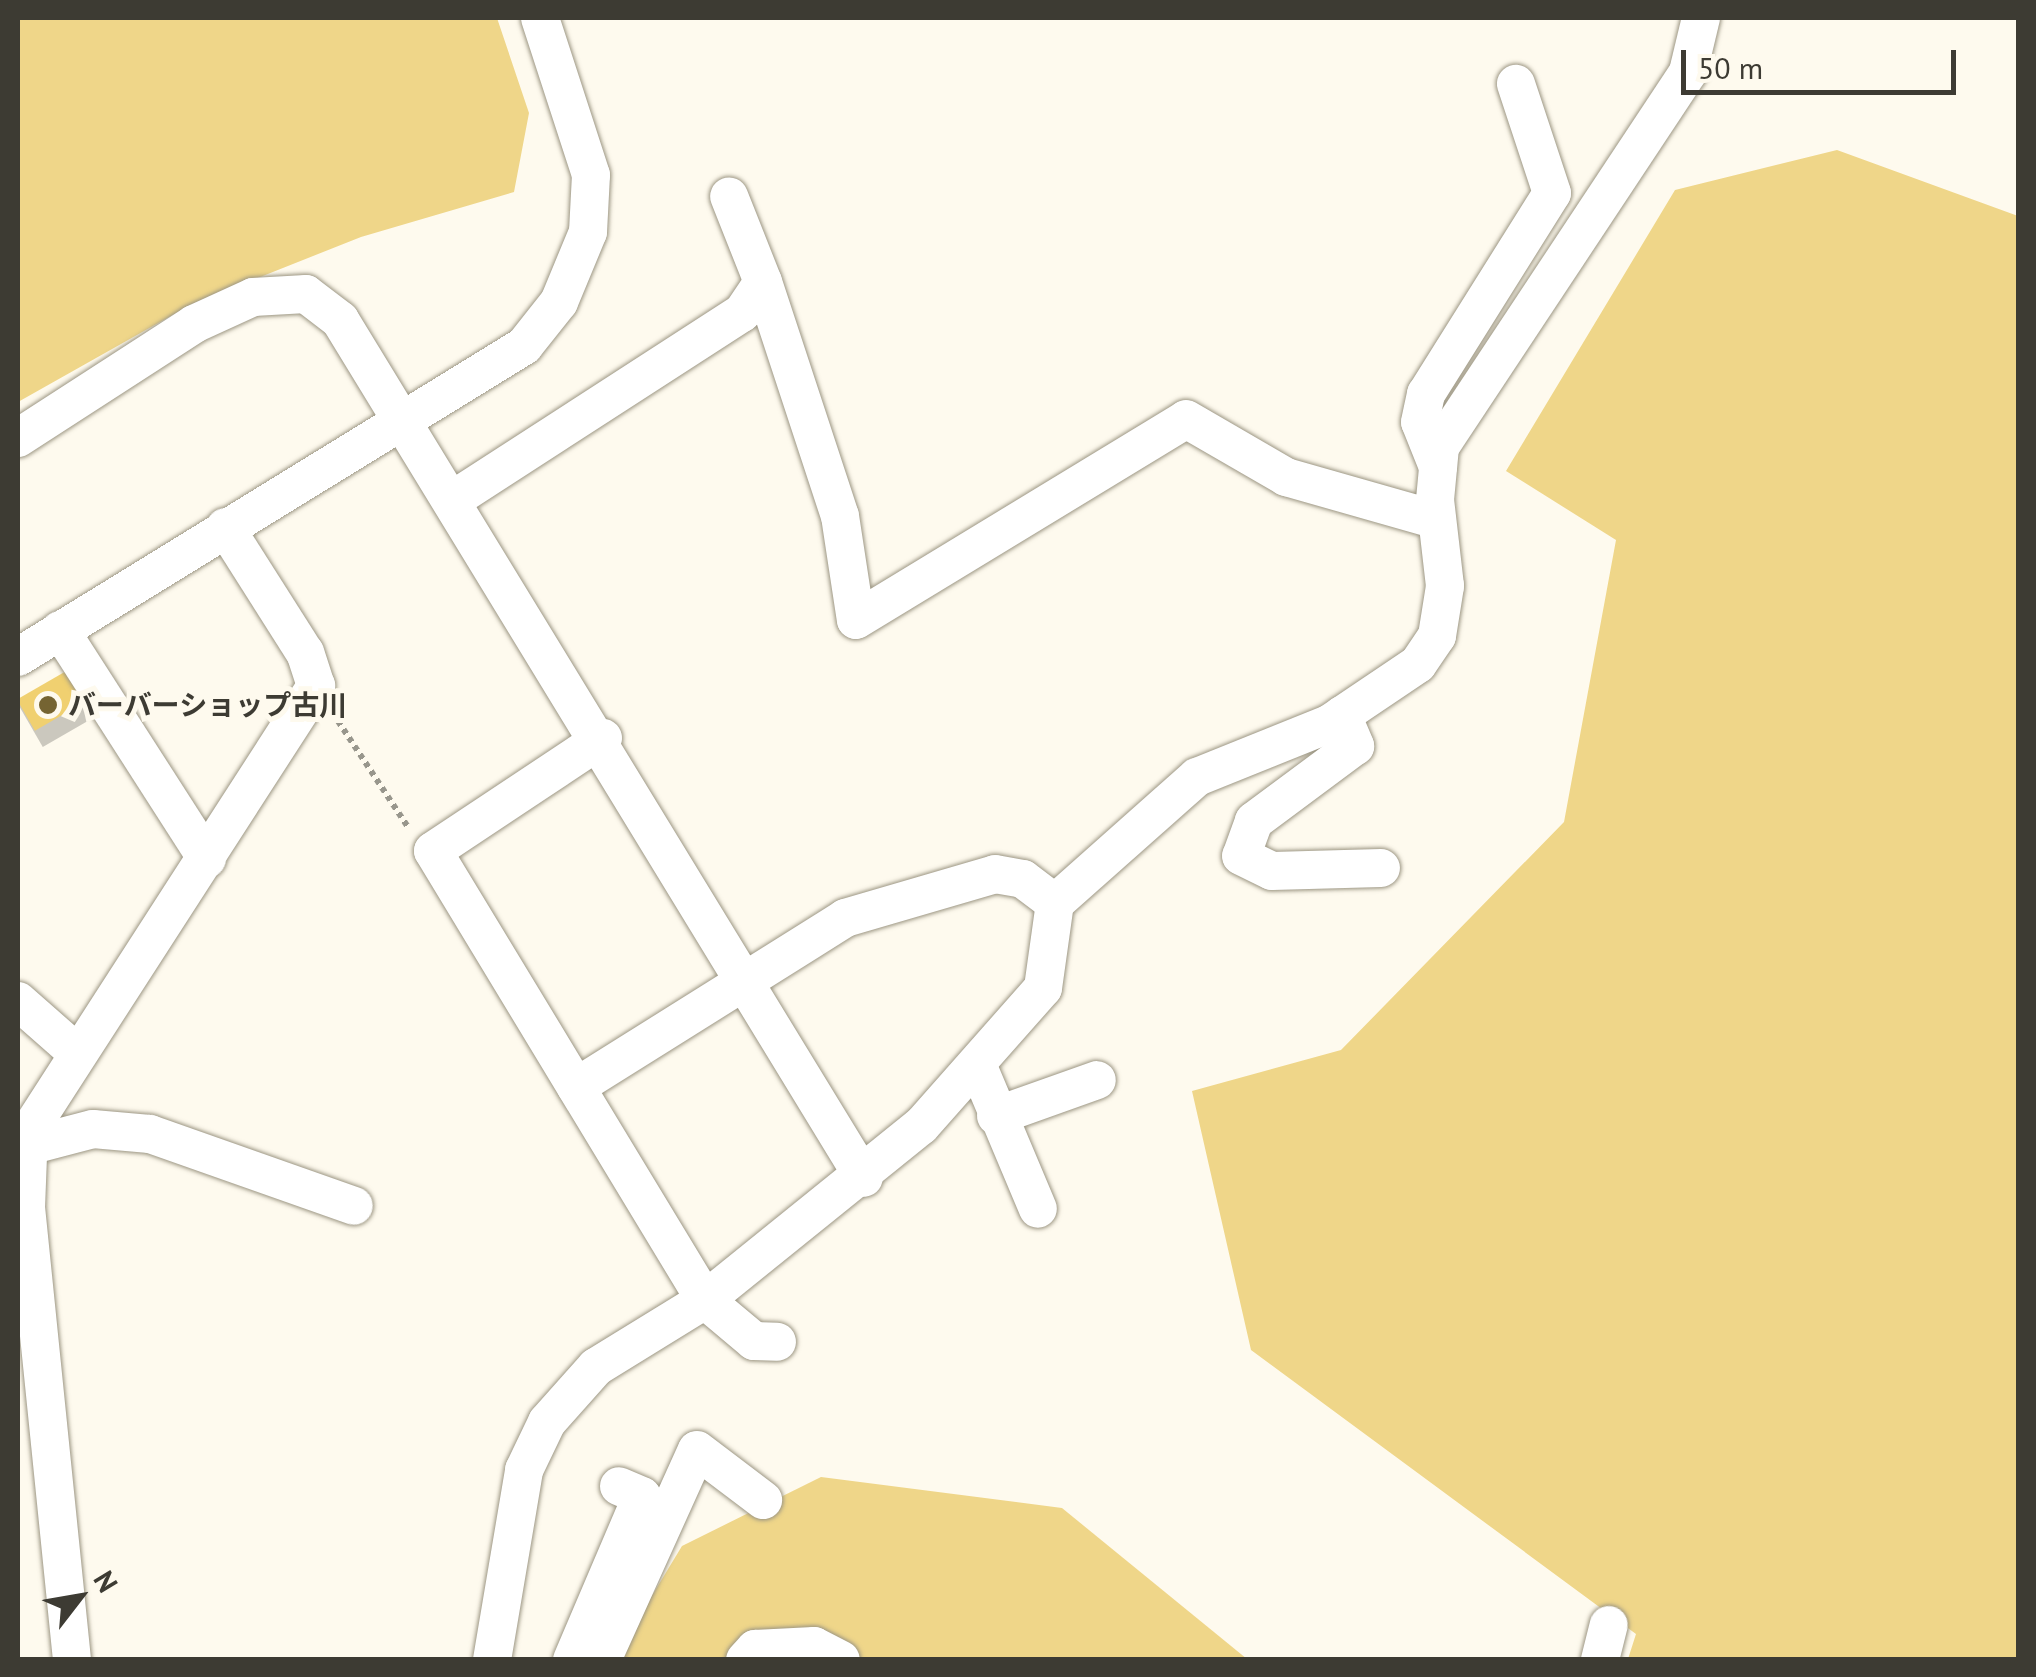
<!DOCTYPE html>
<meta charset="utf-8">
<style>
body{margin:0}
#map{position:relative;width:2036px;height:1677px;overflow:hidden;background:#fefaee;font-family:"PT Sans","Noto Sans JP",sans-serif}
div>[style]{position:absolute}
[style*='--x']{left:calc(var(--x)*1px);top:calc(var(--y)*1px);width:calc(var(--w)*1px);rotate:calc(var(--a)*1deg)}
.green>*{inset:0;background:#efd689}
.shadow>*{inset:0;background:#0003;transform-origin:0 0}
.building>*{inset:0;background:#f0d070;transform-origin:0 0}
.path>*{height:6px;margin-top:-3px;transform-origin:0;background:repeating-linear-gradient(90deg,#98968c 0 5px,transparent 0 10px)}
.roads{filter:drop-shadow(0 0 2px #9c9683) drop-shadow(0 0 2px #9c9683)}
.minor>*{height:38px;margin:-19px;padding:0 19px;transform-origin:19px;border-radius:19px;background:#fff}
.dots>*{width:28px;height:28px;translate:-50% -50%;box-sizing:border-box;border:5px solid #fefaee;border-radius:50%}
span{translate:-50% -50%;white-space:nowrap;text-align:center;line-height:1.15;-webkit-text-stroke:10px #fefaee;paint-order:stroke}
.poi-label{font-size:28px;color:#3d3b33;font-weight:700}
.left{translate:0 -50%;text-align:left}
.frame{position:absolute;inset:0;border:20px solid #3d3b33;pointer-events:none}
.north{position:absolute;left:30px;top:1547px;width:100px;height:100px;-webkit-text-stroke:8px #fefaee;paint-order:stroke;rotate:59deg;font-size:28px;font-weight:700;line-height:40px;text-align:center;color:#3d3b33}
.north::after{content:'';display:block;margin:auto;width:35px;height:45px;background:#3d3b33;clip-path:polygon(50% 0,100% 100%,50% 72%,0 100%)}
.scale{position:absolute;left:1681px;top:50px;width:275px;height:45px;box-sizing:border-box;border:5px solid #3d3b33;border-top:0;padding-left:12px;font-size:30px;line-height:35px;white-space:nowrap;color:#3d3b33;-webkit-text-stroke:8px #fefaee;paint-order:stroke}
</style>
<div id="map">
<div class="green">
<i style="clip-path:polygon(18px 18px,497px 18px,529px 113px,514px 192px,361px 237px,192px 304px,18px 402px)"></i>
<i style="clip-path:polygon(1837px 150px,2018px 216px,2018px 1659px,1628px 1659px,1636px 1634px,1251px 1350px,1192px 1091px,1341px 1050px,1564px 822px,1616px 540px,1506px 471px,1675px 190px)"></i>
<i style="clip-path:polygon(821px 1477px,1062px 1508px,1247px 1659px,613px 1660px,682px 1546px)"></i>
</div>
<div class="shadow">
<i style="left:67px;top:673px;width:52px;height:58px;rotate:60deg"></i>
</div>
<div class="building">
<i style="left:68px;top:670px;width:36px;height:59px;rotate:60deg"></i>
</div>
<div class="path">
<i style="--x:338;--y:721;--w:127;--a:56.6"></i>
</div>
<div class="roads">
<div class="minor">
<i style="--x:763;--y:282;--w:246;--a:71.8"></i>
<i style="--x:840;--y:516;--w:105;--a:81.3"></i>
<i style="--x:856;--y:620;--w:386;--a:-31.3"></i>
<i style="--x:1186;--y:419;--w:116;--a:30.1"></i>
<i style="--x:1286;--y:477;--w:157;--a:15.9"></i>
<i style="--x:18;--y:438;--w:210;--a:-32.9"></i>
<i style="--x:194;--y:324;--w:65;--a:-24.6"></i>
<i style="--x:253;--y:297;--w:53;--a:-3.2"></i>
<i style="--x:306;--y:294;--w:43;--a:37.4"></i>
<i style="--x:340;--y:320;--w:1005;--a:58.59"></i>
<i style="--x:1438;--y:467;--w:48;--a:-111.8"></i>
<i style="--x:1420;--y:422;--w:29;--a:-78"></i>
<i style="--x:1426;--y:394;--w:237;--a:-57.9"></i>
<i style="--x:1552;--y:193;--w:115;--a:-108.3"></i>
<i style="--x:454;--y:499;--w:343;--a:-32.9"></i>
<i style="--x:742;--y:313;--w:37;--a:-56"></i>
<i style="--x:763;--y:282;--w:92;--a:-111.6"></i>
<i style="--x:60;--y:630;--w:272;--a:57.3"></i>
<i style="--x:18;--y:657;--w:594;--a:-31.58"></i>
<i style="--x:524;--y:346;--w:56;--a:-51.5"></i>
<i style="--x:559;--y:302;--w:76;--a:-67.5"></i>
<i style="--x:588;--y:232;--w:57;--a:-87"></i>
<i style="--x:591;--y:175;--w:165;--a:-108"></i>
<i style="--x:1342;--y:715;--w:34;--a:67"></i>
<i style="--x:1355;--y:746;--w:126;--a:143.4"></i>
<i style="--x:1254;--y:821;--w:37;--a:110"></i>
<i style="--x:1241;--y:856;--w:34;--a:26"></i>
<i style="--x:1272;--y:871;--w:109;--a:-1.6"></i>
<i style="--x:603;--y:738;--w:204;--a:146.4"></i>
<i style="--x:433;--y:851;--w:525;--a:58.79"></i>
<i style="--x:705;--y:1300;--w:64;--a:39.9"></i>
<i style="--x:754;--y:1341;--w:23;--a:2"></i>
<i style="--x:18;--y:1001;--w:76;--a:41.3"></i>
<i style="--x:977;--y:1064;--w:157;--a:67.2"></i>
<i style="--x:576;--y:1087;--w:318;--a:-32.1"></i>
<i style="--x:845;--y:918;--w:156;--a:-16.3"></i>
<i style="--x:995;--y:874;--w:28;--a:10"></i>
<i style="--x:1023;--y:879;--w:40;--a:37"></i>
<i style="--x:996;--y:1116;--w:107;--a:-19.6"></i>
<i style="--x:28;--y:1146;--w:67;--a:-14.7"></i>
<i style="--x:93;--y:1129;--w:57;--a:5"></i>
<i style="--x:150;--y:1134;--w:216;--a:19.4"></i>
<i style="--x:72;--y:1660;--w:454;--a:-95.8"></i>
<i style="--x:26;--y:1208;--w:77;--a:-87.8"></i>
<i style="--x:29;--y:1131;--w:530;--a:-57.18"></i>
<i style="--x:316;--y:686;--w:35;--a:-108"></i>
<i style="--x:305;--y:653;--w:149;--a:-122.4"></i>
<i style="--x:492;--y:1660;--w:193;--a:-80.4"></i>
<i style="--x:524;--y:1470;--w:53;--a:-64.4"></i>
<i style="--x:547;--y:1422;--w:74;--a:-48.3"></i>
<i style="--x:596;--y:1367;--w:128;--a:-31.6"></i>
<i style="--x:705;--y:1300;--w:277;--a:-38.9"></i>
<i style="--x:921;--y:1126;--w:184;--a:-48.5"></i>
<i style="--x:1043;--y:988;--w:86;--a:-82"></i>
<i style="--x:1055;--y:903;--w:190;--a:-41.6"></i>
<i style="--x:1197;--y:777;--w:142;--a:-21.9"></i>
<i style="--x:1329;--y:724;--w:107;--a:-34"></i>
<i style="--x:1418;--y:664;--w:34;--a:-56"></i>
<i style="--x:1437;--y:636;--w:51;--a:-80.9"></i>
<i style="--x:1445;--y:586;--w:87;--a:-96.6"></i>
<i style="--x:1435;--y:500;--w:53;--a:-84.6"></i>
<i style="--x:1440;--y:447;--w:450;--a:-56.5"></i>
<i style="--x:1688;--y:72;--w:56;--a:-76.5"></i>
<i style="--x:572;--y:1660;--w:178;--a:-66.9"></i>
<i style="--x:642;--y:1496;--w:25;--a:-157"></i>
<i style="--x:602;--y:1660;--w:230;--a:-65.7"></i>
<i style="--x:697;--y:1450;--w:83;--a:37.1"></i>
<i style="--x:745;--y:1660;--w:15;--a:-48"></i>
<i style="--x:755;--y:1649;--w:59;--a:-2.9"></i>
<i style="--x:814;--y:1646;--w:30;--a:27"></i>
<i style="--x:1600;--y:1660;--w:36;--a:-76"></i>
</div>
</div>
<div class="dots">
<i style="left:48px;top:705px;background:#756432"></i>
</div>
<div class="poi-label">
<span class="left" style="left:68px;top:705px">バーバーショップ古川</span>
</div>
<div class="frame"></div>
<div class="north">N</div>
<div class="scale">50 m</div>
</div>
